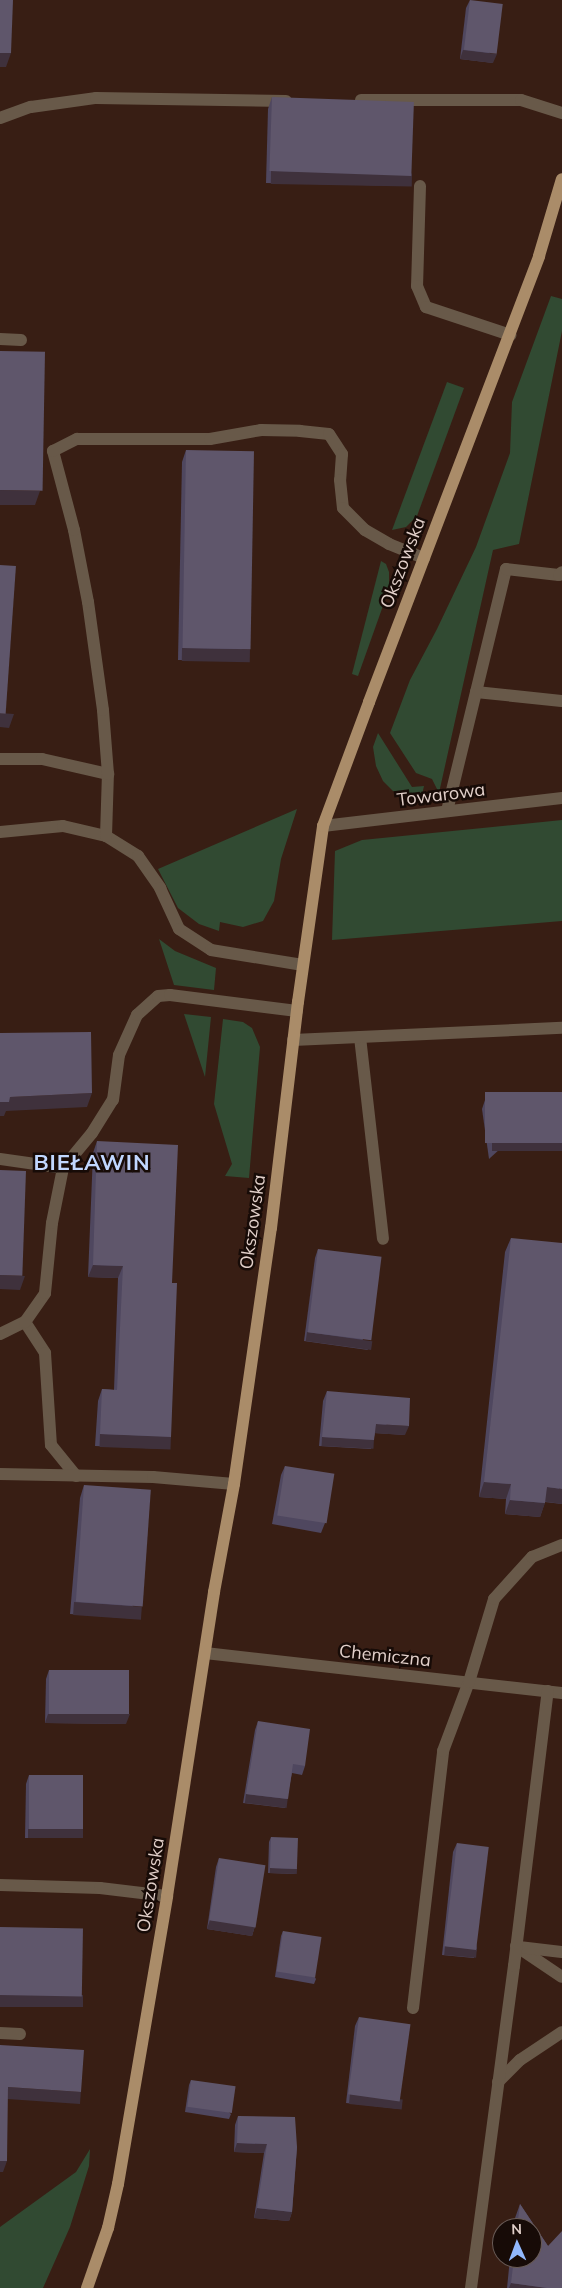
<!DOCTYPE html>
<meta charset="utf-8">
<style>
body{margin:0}
#map{position:relative;width:562px;height:2288px;overflow:hidden;background:#381e14;font-family:Mulish,sans-serif}
div>[style]{position:absolute}
[style*='--x']{left:calc(var(--x)*1px);top:calc(var(--y)*1px);width:calc(var(--w)*1px);rotate:calc(var(--a)*1deg)}
.green>*{inset:0;background:#314a32}
.minor>*{height:12px;margin:-6px;padding:0 6px;transform-origin:6px;border-radius:6px;background:#685949}
.major>*{height:12px;margin:-6px;padding:0 6px;transform-origin:6px;border-radius:6px;background:#aa8c69}
.wall>*{inset:0;background:#4f475f}
.shaded-wall>*{inset:0;background:#3f313c;transform-origin:0 0}
.building>*{inset:0;background:#5f566b;transform-origin:0 0}
span{translate:-50% -50%;white-space:nowrap;text-align:center;line-height:1.15;-webkit-text-stroke:5px #170b07;paint-order:stroke}
.street-label{font-size:18px;color:#e2d0ca}
.district-label{font-size:22px;color:#c1d7ff;font-weight:700;letter-spacing:1px}
.north{position:absolute;left:492px;top:2218px;width:50px;height:50px;box-sizing:border-box;background:#170b07;border:1px solid #685a55;border-radius:50%;rotate:358deg;font-size:14px;font-weight:700;line-height:20px;text-align:center;color:#e2d0ca}
.north::after{content:'';display:block;margin:auto;width:18px;height:22px;background:#91b8fd;clip-path:polygon(50% 0,100% 100%,50% 72%,0 100%)}
</style>
<div id="map">
<div class="green">
<i style="clip-path:polygon(551px 296px,562px 299px,562px 331px,519px 544px,493px 550px,439px 793px,432px 779px,416px 773px,390px 733px,410px 680px,437px 629px,476px 547px,510px 453px,512px 402px)"></i>
<i style="clip-path:polygon(447px 382px,464px 388px,417px 516px,406px 527px,392px 530px)"></i>
<i style="clip-path:polygon(381px 561px,386px 564px,389px 572px,389px 589px,358px 676px,352px 674px)"></i>
<i style="clip-path:polygon(378px 733px,412px 787px,424px 786px,422px 795px,406px 796px,393px 791px,383px 781px,376px 766px,373px 747px)"></i>
<i style="clip-path:polygon(297px 809px,281px 859px,274px 901px,263px 921px,243px 927px,220px 922px,219px 931px,199px 924px,178px 908px,158px 869px)"></i>
<i style="clip-path:polygon(562px 820px,562px 921px,332px 940px,335px 851px,362px 840px)"></i>
<i style="clip-path:polygon(159px 939px,175px 951px,216px 968px,214px 990px,174px 985px)"></i>
<i style="clip-path:polygon(184px 1014px,211px 1017px,205px 1077px)"></i>
<i style="clip-path:polygon(223px 1019px,243px 1022px,252px 1028px,260px 1047px,249px 1178px,225px 1176px,232px 1164px,214px 1104px)"></i>
<i style="clip-path:polygon(90px 2149px,89px 2166px,70px 2227px,43px 2288px,0 2288px,0 2227px,76px 2172px)"></i>
</div>
<div class="minor">
<i style="--x:361;--y:100;--w:160;--a:0"></i>
<i style="--x:521;--y:100;--w:43;--a:17.6"></i>
<i style="--x:0;--y:118;--w:33;--a:-20"></i>
<i style="--x:31;--y:107;--w:66;--a:-7.9"></i>
<i style="--x:96;--y:98;--w:190;--a:0.9"></i>
<i style="--x:420;--y:186;--w:100;--a:91.7"></i>
<i style="--x:417;--y:286;--w:23;--a:67"></i>
<i style="--x:426;--y:307;--w:89;--a:18.4"></i>
<i style="--x:0;--y:339;--w:21;--a:3"></i>
<i style="--x:476;--y:692;--w:86;--a:6"></i>
<i style="--x:0;--y:759;--w:42;--a:0"></i>
<i style="--x:42;--y:759;--w:68;--a:12.8"></i>
<i style="--x:447;--y:811;--w:249;--a:-76.3"></i>
<i style="--x:506;--y:569;--w:53;--a:6.5"></i>
<i style="--x:559;--y:575;--w:4;--a:-45"></i>
<i style="--x:323;--y:826;--w:241;--a:-6.7"></i>
<i style="--x:0;--y:832;--w:63;--a:-5.4"></i>
<i style="--x:63;--y:826;--w:44;--a:13.1"></i>
<i style="--x:106;--y:836;--w:38;--a:32"></i>
<i style="--x:138;--y:856;--w:39;--a:55"></i>
<i style="--x:160;--y:888;--w:45;--a:65.1"></i>
<i style="--x:179;--y:929;--w:38;--a:33"></i>
<i style="--x:211;--y:950;--w:93;--a:9.3"></i>
<i style="--x:106;--y:836;--w:62;--a:-88.2"></i>
<i style="--x:108;--y:774;--w:64;--a:-94.5"></i>
<i style="--x:103;--y:710;--w:109;--a:-97.9"></i>
<i style="--x:88;--y:602;--w:73;--a:-101"></i>
<i style="--x:74;--y:530;--w:82;--a:-104.9"></i>
<i style="--x:53;--y:451;--w:27;--a:-27"></i>
<i style="--x:77;--y:439;--w:133;--a:0"></i>
<i style="--x:210;--y:439;--w:52;--a:-10"></i>
<i style="--x:261;--y:430;--w:39;--a:1"></i>
<i style="--x:300;--y:431;--w:29;--a:6"></i>
<i style="--x:329;--y:434;--w:24;--a:57"></i>
<i style="--x:342;--y:454;--w:26;--a:94"></i>
<i style="--x:340;--y:480;--w:28;--a:84"></i>
<i style="--x:343;--y:508;--w:31;--a:45"></i>
<i style="--x:365;--y:530;--w:28;--a:30"></i>
<i style="--x:389;--y:544;--w:38;--a:22"></i>
<i style="--x:360;--y:1037;--w:203;--a:83.5"></i>
<i style="--x:293;--y:1040;--w:269;--a:-2.6"></i>
<i style="--x:0;--y:1159;--w:64;--a:8.1"></i>
<i style="--x:25;--y:1322;--w:37;--a:57"></i>
<i style="--x:45;--y:1353;--w:92;--a:86.3"></i>
<i style="--x:51;--y:1445;--w:40;--a:51"></i>
<i style="--x:0;--y:1334;--w:28;--a:-26"></i>
<i style="--x:25;--y:1322;--w:35;--a:-55"></i>
<i style="--x:45;--y:1293;--w:70;--a:-84.3"></i>
<i style="--x:52;--y:1223;--w:56;--a:-78.7"></i>
<i style="--x:63;--y:1168;--w:45;--a:-50.4"></i>
<i style="--x:92;--y:1133;--w:39;--a:-58"></i>
<i style="--x:113;--y:1100;--w:45;--a:-82.4"></i>
<i style="--x:119;--y:1055;--w:44;--a:-65.8"></i>
<i style="--x:137;--y:1015;--w:28;--a:-42"></i>
<i style="--x:158;--y:996;--w:12;--a:-5"></i>
<i style="--x:170;--y:995;--w:128;--a:7.2"></i>
<i style="--x:0;--y:1474;--w:153;--a:1.1"></i>
<i style="--x:153;--y:1477;--w:81;--a:4.9"></i>
<i style="--x:205;--y:1653;--w:359;--a:6.4"></i>
<i style="--x:0;--y:1885;--w:100;--a:1.7"></i>
<i style="--x:100;--y:1888;--w:67;--a:6.8"></i>
<i style="--x:516;--y:1946;--w:55;--a:34"></i>
<i style="--x:519;--y:1947;--w:43;--a:6.6"></i>
<i style="--x:413;--y:2008;--w:259;--a:-83.3"></i>
<i style="--x:443;--y:1751;--w:74;--a:-69.4"></i>
<i style="--x:469;--y:1682;--w:87;--a:-73.2"></i>
<i style="--x:494;--y:1599;--w:57;--a:-47.9"></i>
<i style="--x:532;--y:1557;--w:32;--a:-22"></i>
<i style="--x:0;--y:2033;--w:20;--a:3"></i>
<i style="--x:498;--y:2082;--w:31;--a:-45"></i>
<i style="--x:520;--y:2060;--w:50;--a:-33.7"></i>
<i style="--x:471;--y:2288;--w:325;--a:-82.4"></i>
<i style="--x:514;--y:1966;--w:277;--a:-83"></i>
</div>
<div class="major">
<i style="--x:87;--y:2288;--w:64;--a:-70.7"></i>
<i style="--x:108;--y:2228;--w:45;--a:-77.2"></i>
<i style="--x:118;--y:2184;--w:292;--a:-80.3"></i>
<i style="--x:167;--y:1896;--w:308;--a:-81.2"></i>
<i style="--x:214;--y:1592;--w:110;--a:-79.5"></i>
<i style="--x:234;--y:1484;--w:259;--a:-81.8"></i>
<i style="--x:271;--y:1228;--w:228;--a:-83.2"></i>
<i style="--x:298;--y:1002;--w:178;--a:-81.9"></i>
<i style="--x:323;--y:826;--w:132;--a:-69.6"></i>
<i style="--x:369;--y:702;--w:477;--a:-69.1"></i>
<i style="--x:539;--y:256;--w:80;--a:-73.4"></i>
</div>
<div class="wall">
<i style="clip-path:polygon(470px 0,493px 63px,460px 59px,466px 8px)"></i>
<i style="clip-path:polygon(272px 97px,407px 186px,266px 183px,268px 109px)"></i>
<i style="clip-path:polygon(186px 450px,245px 661px,178px 660px,182px 462px)"></i>
<i style="clip-path:polygon(562px 1092px,489px 1159px,482px 1109px,485px 1100px)"></i>
<i style="clip-path:polygon(97px 1141px,172px 1283px,171px 1437px,166px 1449px,95px 1446px,98px 1401px,102px 1389px,114px 1390px,118px 1278px,88px 1277px,93px 1153px)"></i>
<i style="clip-path:polygon(511px 1238px,562px 1504px,545px 1502px,540px 1517px,505px 1514px,506px 1499px,479px 1497px,505px 1252px)"></i>
<i style="clip-path:polygon(318px 1249px,368px 1350px,304px 1341px,315px 1258px)"></i>
<i style="clip-path:polygon(327px 1391px,405px 1435px,375px 1433px,371px 1449px,319px 1446px,323px 1401px)"></i>
<i style="clip-path:polygon(285px 1466px,325px 1523px,321px 1533px,272px 1524px,281px 1475px)"></i>
<i style="clip-path:polygon(84px 1485px,138px 1619px,70px 1614px,80px 1498px)"></i>
<i style="clip-path:polygon(49px 1670px,126px 1724px,45px 1723px,46px 1679px)"></i>
<i style="clip-path:polygon(258px 1721px,305px 1766px,302px 1775px,292px 1773px,285px 1808px,243px 1803px,255px 1730px)"></i>
<i style="clip-path:polygon(29px 1775px,83px 1829px,79px 1838px,25px 1838px,26px 1784px)"></i>
<i style="clip-path:polygon(271px 1837px,297px 1869px,295px 1874px,268px 1873px,269px 1842px)"></i>
<i style="clip-path:polygon(457px 1843px,477px 1949px,474px 1958px,442px 1955px,453px 1852px)"></i>
<i style="clip-path:polygon(219px 1858px,255px 1926px,252px 1936px,207px 1929px,216px 1867px)"></i>
<i style="clip-path:polygon(283px 1931px,316px 1979px,314px 1984px,275px 1977px,281px 1936px)"></i>
<i style="clip-path:polygon(359px 2017px,400px 2109px,346px 2103px,355px 2026px)"></i>
<i style="clip-path:polygon(191px 2080px,231px 2114px,229px 2119px,185px 2112px,189px 2085px)"></i>
<i style="clip-path:polygon(238px 2116px,297px 2147px,292px 2212px,289px 2221px,254px 2218px,264px 2153px,234px 2152px,235px 2125px)"></i>
<i style="clip-path:polygon(520px 2204px,548px 2246px,562px 2288px,507px 2288px,510px 2258px,532px 2258px,532px 2228px,514px 2228px,515px 2218px)"></i>
</div>
<div class="shaded-wall">
<i style="clip-path:polygon(463px 50px,497px 54px,493px 63px,460px 59px)"></i>
<i style="clip-path:polygon(0 53px,11px 53px,6px 67px,0 67px)"></i>
<i style="left:271px;top:171px;width:141px;height:13px;rotate:1deg"></i>
<i style="clip-path:polygon(0 490px,40px 491px,35px 505px,0 505px)"></i>
<i style="left:182px;top:648px;width:68px;height:13px;rotate:1deg"></i>
<i style="clip-path:polygon(0 713px,14px 714px,9px 728px,0 727px)"></i>
<i style="clip-path:polygon(92px 1093px,87px 1107px,6px 1111px,4px 1116px,0 1116px,0 1102px,10px 1097px)"></i>
<i style="left:562px;top:1143px;width:8px;height:70px;rotate:90deg"></i>
<i style="clip-path:polygon(93px 1265px,123px 1266px,118px 1278px,88px 1277px)"></i>
<i style="clip-path:polygon(0 1275px,25px 1276px,20px 1290px,0 1289px)"></i>
<i style="left:307px;top:1332px;width:66px;height:9px;rotate:8deg"></i>
<i style="clip-path:polygon(376px 1424px,409px 1426px,405px 1435px,372px 1433px)"></i>
<i style="left:100px;top:1434px;width:71px;height:13px;rotate:2deg"></i>
<i style="left:322px;top:1437px;width:52px;height:9px;rotate:3deg"></i>
<i style="clip-path:polygon(484px 1482px,511px 1484px,506px 1499px,479px 1497px)"></i>
<i style="clip-path:polygon(547px 1487px,562px 1489px,562px 1504px,541px 1501px)"></i>
<i style="clip-path:polygon(510px 1500px,545px 1503px,540px 1517px,505px 1514px)"></i>
<i style="left:74px;top:1602px;width:68px;height:13px;rotate:4deg"></i>
<i style="clip-path:polygon(48px 1714px,130px 1714px,126px 1724px,45px 1723px)"></i>
<i style="left:246px;top:1794px;width:42px;height:9px;rotate:7deg"></i>
<i style="left:28px;top:1829px;width:55px;height:9px"></i>
<i style="left:270px;top:1868px;width:27px;height:5px;rotate:2deg"></i>
<i style="clip-path:polygon(210px 1920px,255px 1926px,252px 1936px,207px 1929px)"></i>
<i style="left:445px;top:1946px;width:32px;height:9px;rotate:5deg"></i>
<i style="left:0;top:1995px;width:83px;height:12px"></i>
<i style="left:8px;top:2087px;width:73px;height:12px;rotate:4deg"></i>
<i style="left:350px;top:2094px;width:53px;height:10px;rotate:6deg"></i>
<i style="clip-path:polygon(237px 2143px,267px 2144px,264px 2153px,234px 2152px)"></i>
<i style="clip-path:polygon(0 2161px,7px 2161px,3px 2172px,0 2172px)"></i>
<i style="clip-path:polygon(257px 2208px,292px 2212px,289px 2221px,254px 2218px)"></i>
<i style="clip-path:polygon(511px 2283px,547px 2288px,509px 2288px)"></i>
</div>
<div class="building">
<i style="clip-path:polygon(0 0,13px 0,11px 53px,0 53px)"></i>
<i style="left:470px;top:0;width:33px;height:50px;rotate:7deg"></i>
<i style="left:272px;top:97px;width:142px;height:74px;rotate:2deg"></i>
<i style="left:0;top:351px;width:45px;height:139px;rotate:1deg"></i>
<i style="left:186px;top:450px;width:68px;height:198px;rotate:1deg"></i>
<i style="left:0;top:565px;width:16px;height:148px;rotate:4deg"></i>
<i style="clip-path:polygon(91px 1032px,92px 1093px,10px 1097px,9px 1102px,0 1102px,0 1033px)"></i>
<i style="left:562px;top:1092px;width:51px;height:77px;rotate:90deg"></i>
<i style="clip-path:polygon(97px 1141px,178px 1145px,172px 1283px,177px 1283px,171px 1437px,100px 1434px,102px 1389px,117px 1390px,123px 1266px,93px 1265px)"></i>
<i style="left:0;top:1170px;width:26px;height:105px;rotate:2deg"></i>
<i style="clip-path:polygon(511px 1238px,562px 1243px,562px 1489px,547px 1487px,545px 1503px,510px 1500px,511px 1484px,484px 1482px)"></i>
<i style="left:318px;top:1249px;width:64px;height:84px;rotate:7deg"></i>
<i style="clip-path:polygon(327px 1391px,410px 1398px,409px 1426px,376px 1424px,374px 1440px,322px 1437px)"></i>
<i style="left:285px;top:1466px;width:50px;height:50px;rotate:9deg"></i>
<i style="left:84px;top:1485px;width:67px;height:117px;rotate:4deg"></i>
<i style="left:49px;top:1670px;width:80px;height:44px"></i>
<i style="clip-path:polygon(258px 1721px,310px 1729px,305px 1766px,293px 1764px,288px 1799px,246px 1794px)"></i>
<i style="left:29px;top:1775px;width:54px;height:54px"></i>
<i style="left:271px;top:1837px;width:27px;height:31px;rotate:2deg"></i>
<i style="left:457px;top:1843px;width:32px;height:104px;rotate:7deg"></i>
<i style="left:219px;top:1858px;width:47px;height:63px;rotate:9deg"></i>
<i style="left:0;top:1927px;width:83px;height:68px;rotate:1deg"></i>
<i style="left:283px;top:1931px;width:39px;height:41px;rotate:9deg"></i>
<i style="left:359px;top:2017px;width:52px;height:78px;rotate:8deg"></i>
<i style="clip-path:polygon(0 2045px,84px 2050px,81px 2092px,8px 2087px,7px 2161px,0 2161px)"></i>
<i style="left:191px;top:2080px;width:45px;height:27px;rotate:8deg"></i>
<i style="clip-path:polygon(238px 2116px,295px 2117px,297px 2147px,292px 2212px,257px 2208px,267px 2144px,237px 2143px)"></i>
<i style="clip-path:polygon(520px 2204px,548px 2246px,562px 2231px,562px 2288px,547px 2288px,511px 2283px,514px 2258px,532px 2258px,532px 2228px,517px 2228px)"></i>
</div>
<div class="street-label">
<span style="left:403px;top:563px;rotate:-69deg">Okszowska</span>
<span style="left:441px;top:795px;rotate:-7deg">Towarowa</span>
<span style="left:253px;top:1222px;rotate:-82deg">Okszowska</span>
<span style="left:385px;top:1656px;rotate:6deg">Chemiczna</span>
<span style="left:151px;top:1885px;rotate:-81deg">Okszowska</span>
</div>
<div class="district-label">
<span style="left:92px;top:1163px">BIEŁAWIN</span>
</div>
<div class="north">N</div>
</div>
